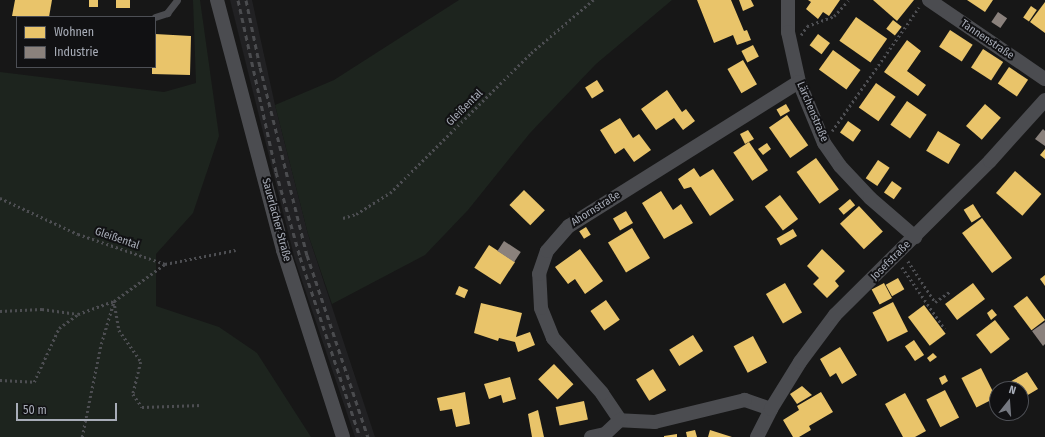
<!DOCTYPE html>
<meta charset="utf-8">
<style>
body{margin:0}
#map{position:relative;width:1045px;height:437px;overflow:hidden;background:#171717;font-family:"Fira Sans Condensed",sans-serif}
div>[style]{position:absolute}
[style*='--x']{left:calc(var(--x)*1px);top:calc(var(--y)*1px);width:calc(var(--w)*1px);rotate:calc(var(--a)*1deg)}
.built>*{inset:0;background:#212123}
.green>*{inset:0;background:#1d241e}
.homes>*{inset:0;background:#e9c46a;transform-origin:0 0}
.industry>*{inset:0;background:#8a817c;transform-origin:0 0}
.path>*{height:2.5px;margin-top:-1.25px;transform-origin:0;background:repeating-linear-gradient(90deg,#4d4e52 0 2px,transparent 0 5px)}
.service>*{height:7px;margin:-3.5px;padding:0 3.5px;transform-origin:3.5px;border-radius:3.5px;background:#4b4c50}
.minor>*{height:14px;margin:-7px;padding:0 7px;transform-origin:7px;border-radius:7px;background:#4b4c50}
.rail>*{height:3px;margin-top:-1.5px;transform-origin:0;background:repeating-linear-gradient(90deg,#4b4c4f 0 5px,transparent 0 9px)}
span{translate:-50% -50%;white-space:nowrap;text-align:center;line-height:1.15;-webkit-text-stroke:4px #111113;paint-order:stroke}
.street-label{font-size:11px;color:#a8adb8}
.legend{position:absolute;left:16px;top:16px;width:140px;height:52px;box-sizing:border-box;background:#111113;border:1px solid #4d4f55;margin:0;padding:5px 7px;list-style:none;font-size:12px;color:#a8adb8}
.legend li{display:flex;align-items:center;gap:8px;height:20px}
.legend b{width:20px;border:1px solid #4d4f55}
.north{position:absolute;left:989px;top:381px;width:40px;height:40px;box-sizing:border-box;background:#111113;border:1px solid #4d4f55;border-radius:50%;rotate:17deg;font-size:11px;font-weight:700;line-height:16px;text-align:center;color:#a8adb8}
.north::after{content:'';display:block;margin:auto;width:14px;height:18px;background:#757880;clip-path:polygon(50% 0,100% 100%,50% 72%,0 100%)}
.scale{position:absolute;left:16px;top:403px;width:101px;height:18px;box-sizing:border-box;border:2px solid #a8adb8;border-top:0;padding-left:5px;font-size:12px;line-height:14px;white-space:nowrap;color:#a8adb8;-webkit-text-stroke:3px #111113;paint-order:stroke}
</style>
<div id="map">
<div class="built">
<i style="clip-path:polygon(230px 0,252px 0,275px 105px,308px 234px,375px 437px,355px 437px,295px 260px)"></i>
</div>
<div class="green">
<i style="clip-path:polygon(193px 0,200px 0,219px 136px,193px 213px,156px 254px,156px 306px,219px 327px,257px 353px,311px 437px,0 437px,0 72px,164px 92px,196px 83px)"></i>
<i style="clip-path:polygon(459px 0,672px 0,596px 64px,530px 133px,468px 210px,425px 255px,332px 304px,308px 234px,275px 105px,334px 80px)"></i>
</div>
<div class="homes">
<i style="clip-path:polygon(15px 0,52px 0,49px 17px,12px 16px)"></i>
<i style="left:89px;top:0;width:9px;height:7px"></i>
<i style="left:116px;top:0;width:14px;height:8px"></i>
<i style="clip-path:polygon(697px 0,731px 0,744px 31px,747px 30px,751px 40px,737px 45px,733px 35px,714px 43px)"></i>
<i style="clip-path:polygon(739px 0,751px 0,754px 6px,743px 11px)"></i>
<i style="clip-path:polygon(808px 0,840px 0,829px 16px,823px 12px,818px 19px,806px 9px,811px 2px)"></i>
<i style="clip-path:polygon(873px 0,914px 0,897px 21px)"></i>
<i style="clip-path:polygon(967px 0,993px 0,985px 12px)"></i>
<i style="clip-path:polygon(1045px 2px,1045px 33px,1030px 22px)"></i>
<i style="left:1031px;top:6px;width:7px;height:14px;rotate:34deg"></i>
<i style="left:856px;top:17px;width:38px;height:29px;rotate:35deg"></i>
<i style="left:893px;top:20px;width:11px;height:11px;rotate:38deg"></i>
<i style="left:950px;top:30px;width:27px;height:20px;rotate:33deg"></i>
<i style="clip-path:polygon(155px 34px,191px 36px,190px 75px,152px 74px,152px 67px,155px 67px)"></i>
<i style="left:818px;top:34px;width:15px;height:14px;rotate:37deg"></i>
<i style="clip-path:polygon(907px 40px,921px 51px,907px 71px,926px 85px,918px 96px,884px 72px)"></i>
<i style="left:753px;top:45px;width:13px;height:13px;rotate:63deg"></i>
<i style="left:983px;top:49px;width:24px;height:22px;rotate:33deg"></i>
<i style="left:833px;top:50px;width:34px;height:24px;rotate:36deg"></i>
<i style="left:743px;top:60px;width:28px;height:18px;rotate:60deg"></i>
<i style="left:1009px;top:67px;width:23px;height:20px;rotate:34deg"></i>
<i style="left:597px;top:80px;width:13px;height:14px;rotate:58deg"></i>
<i style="left:876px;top:83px;width:24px;height:30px;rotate:35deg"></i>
<i style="clip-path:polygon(667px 90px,682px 112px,686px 109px,695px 121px,683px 130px,674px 118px,656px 130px,641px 109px)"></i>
<i style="left:907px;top:101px;width:24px;height:29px;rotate:35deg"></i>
<i style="left:786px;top:104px;width:8px;height:11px;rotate:60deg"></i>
<i style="left:985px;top:104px;width:21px;height:29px;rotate:41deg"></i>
<i style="left:787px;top:115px;width:37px;height:22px;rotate:55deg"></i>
<i style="clip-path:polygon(620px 118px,633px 138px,639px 134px,651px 150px,634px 162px,624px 148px,615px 154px,600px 130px)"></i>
<i style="left:848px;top:121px;width:16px;height:14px;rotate:35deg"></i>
<i style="clip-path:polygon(748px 130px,754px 139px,745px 144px,740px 134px)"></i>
<i style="left:938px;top:131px;width:26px;height:23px;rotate:31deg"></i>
<i style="left:749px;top:142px;width:34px;height:19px;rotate:56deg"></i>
<i style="clip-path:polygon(767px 143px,771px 149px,763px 155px,758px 149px)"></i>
<i style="clip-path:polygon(1045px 149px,1045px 159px,1040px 155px)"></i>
<i style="left:816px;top:158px;width:39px;height:24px;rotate:54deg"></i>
<i style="left:878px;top:160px;width:14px;height:22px;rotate:34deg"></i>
<i style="clip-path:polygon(694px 168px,700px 177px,713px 169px,734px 200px,710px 216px,691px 187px,684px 189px,678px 179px)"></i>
<i style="left:1015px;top:171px;width:35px;height:29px;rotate:41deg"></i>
<i style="left:892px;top:181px;width:12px;height:14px;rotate:35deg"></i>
<i style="left:524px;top:190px;width:29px;height:21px;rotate:44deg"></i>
<i style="clip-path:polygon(661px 191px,673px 210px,681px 204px,693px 223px,664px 239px,642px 203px)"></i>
<i style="left:780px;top:195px;width:30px;height:19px;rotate:53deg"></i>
<i style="left:850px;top:199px;width:8px;height:15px;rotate:50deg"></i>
<i style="left:973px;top:204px;width:15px;height:11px;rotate:58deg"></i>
<i style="left:859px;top:206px;width:35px;height:26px;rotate:47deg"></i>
<i style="left:626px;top:211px;width:14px;height:15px;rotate:60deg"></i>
<i style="left:982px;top:218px;width:50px;height:25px;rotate:53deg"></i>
<i style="left:586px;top:227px;width:9px;height:8px;rotate:58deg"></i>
<i style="left:632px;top:228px;width:35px;height:28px;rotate:59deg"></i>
<i style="left:793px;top:229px;width:8px;height:19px;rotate:60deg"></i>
<i style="left:489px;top:245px;width:31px;height:27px;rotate:33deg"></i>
<i style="clip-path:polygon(580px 249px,603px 281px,585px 294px,575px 279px,568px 284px,555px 267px)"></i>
<i style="clip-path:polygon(822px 249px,845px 271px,835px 281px,839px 286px,827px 298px,813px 284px,819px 278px,807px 266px)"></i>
<i style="clip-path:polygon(1045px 275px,1045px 286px,1040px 279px)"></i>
<i style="left:898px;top:278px;width:13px;height:14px;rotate:61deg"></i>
<i style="left:785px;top:283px;width:34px;height:22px;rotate:60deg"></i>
<i style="left:884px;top:283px;width:17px;height:14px;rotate:62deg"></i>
<i style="left:973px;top:283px;width:20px;height:35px;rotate:53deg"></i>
<i style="left:459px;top:286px;width:10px;height:9px;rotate:24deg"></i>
<i style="left:1027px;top:296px;width:30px;height:17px;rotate:53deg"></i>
<i style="left:606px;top:300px;width:24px;height:19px;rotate:55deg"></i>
<i style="left:893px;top:302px;width:33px;height:23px;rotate:63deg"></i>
<i style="clip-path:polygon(481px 303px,522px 313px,516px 337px,530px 332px,535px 345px,518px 352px,515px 342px,499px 338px,498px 341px,474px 333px)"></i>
<i style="left:924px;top:305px;width:36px;height:20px;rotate:53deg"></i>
<i style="clip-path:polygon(992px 309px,997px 315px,991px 320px,987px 313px)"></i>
<i style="left:995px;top:320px;width:24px;height:24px;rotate:52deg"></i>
<i style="left:693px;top:335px;width:19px;height:28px;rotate:58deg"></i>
<i style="left:753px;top:336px;width:30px;height:22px;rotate:62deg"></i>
<i style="left:914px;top:340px;width:18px;height:11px;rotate:56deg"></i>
<i style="clip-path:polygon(840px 347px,857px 375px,842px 384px,836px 373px,830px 377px,820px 359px)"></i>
<i style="clip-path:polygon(933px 353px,937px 357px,930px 362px,927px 358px)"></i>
<i style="left:554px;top:364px;width:28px;height:22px;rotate:46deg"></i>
<i style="left:981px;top:368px;width:33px;height:22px;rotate:63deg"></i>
<i style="left:653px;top:369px;width:25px;height:20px;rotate:58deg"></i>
<i style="clip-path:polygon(1027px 372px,1038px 389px,1021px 399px,1021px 389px,1012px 389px,1008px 383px)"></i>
<i style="clip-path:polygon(945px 375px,948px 381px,942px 385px,939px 378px)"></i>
<i style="clip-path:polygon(510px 377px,516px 399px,503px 403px,501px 395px,489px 399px,484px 384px)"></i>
<i style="clip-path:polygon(802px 386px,812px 395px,797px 404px,790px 394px)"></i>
<i style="left:945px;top:390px;width:31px;height:21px;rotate:63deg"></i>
<i style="clip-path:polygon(465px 392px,470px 424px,456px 427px,452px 409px,440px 411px,437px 398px)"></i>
<i style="clip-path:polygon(821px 392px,833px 412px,809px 426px,811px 430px,799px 437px,793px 437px,783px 420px,799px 410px,797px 406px)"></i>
<i style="clip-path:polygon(905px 393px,926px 431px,915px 437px,903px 437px,885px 404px)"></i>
<i style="left:584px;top:401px;width:19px;height:29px;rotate:78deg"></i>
<i style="clip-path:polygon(538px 410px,544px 437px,532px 437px,528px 414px)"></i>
<i style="clip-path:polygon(695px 430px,697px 437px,687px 437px,686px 432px)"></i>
<i style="clip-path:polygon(710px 430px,732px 437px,708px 437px)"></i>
<i style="clip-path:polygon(677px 434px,677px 437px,664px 437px,664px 436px)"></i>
</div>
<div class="industry">
<i style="left:998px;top:12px;width:11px;height:12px;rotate:34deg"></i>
<i style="clip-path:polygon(1043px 129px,1045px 131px,1045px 146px,1035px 139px)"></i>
<i style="left:504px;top:241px;width:20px;height:12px;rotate:33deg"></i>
<i style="clip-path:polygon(1045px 322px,1045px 344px,1043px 346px,1032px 331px)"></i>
</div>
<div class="path">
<i style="--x:801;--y:35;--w:11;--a:-56"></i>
<i style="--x:807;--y:26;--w:29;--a:-20"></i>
<i style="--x:834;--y:16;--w:21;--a:-47"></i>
<i style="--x:832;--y:131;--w:151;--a:-54.9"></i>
<i style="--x:0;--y:198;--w:86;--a:24.8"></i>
<i style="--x:78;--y:234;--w:92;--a:19"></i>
<i style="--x:165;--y:264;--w:72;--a:-11.2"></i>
<i style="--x:343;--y:218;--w:14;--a:-17"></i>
<i style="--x:356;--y:214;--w:40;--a:-32"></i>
<i style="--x:390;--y:193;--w:199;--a:-44.8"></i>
<i style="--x:531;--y:53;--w:82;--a:-40.5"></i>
<i style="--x:908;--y:261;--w:49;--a:56.6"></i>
<i style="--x:935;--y:302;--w:19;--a:-35"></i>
<i style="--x:902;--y:267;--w:75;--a:55.3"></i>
<i style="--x:0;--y:311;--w:42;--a:-2.7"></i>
<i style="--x:42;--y:309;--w:36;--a:8"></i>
<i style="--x:0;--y:380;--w:34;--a:3"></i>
<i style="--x:34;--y:382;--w:60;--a:-65.2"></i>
<i style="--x:59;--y:328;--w:24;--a:-36"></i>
<i style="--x:78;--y:314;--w:38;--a:-20"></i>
<i style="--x:114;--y:301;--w:29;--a:80"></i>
<i style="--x:119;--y:330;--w:39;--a:55"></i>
<i style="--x:141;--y:362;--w:33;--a:104"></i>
<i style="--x:133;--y:394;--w:16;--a:55"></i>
<i style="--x:142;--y:407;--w:60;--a:-1.9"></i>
<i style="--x:82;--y:437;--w:95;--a:-78.5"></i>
<i style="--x:101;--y:344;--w:45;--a:-73.2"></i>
<i style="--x:114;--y:301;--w:63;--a:-36"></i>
</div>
<div class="service">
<i style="--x:155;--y:17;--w:13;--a:-18"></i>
<i style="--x:167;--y:13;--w:16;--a:-52"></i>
</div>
<div class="minor">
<i style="--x:217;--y:0;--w:259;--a:75.2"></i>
<i style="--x:283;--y:250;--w:196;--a:72.2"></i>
<i style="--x:788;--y:0;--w:32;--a:90"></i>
<i style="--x:788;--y:32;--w:51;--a:77.6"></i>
<i style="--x:799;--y:82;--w:66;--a:67.7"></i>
<i style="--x:824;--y:143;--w:28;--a:55"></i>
<i style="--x:840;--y:166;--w:44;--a:46.8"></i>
<i style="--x:870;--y:198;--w:60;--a:40.9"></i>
<i style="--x:929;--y:0;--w:140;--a:34.3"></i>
<i style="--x:771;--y:409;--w:28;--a:-161"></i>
<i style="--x:745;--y:400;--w:93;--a:166.3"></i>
<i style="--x:655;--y:422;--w:35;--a:-177"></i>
<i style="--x:620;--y:420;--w:32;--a:-124"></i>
<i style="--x:602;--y:393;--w:74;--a:-131.7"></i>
<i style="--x:553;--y:338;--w:32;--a:-112"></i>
<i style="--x:541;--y:308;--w:34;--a:-93"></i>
<i style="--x:539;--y:274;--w:24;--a:-71"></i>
<i style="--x:547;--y:251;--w:33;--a:-49"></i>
<i style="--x:569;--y:226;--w:271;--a:-32.1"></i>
<i style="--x:591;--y:437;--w:14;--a:-12"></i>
<i style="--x:605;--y:434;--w:21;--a:-43"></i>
<i style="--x:757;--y:437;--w:31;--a:-63"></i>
<i style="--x:771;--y:409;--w:55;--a:-58.3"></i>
<i style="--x:800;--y:362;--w:59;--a:-53.3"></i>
<i style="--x:835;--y:315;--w:218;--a:-44.8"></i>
<i style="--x:990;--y:161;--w:82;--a:-48"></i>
</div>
<div class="rail">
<i style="--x:238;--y:0;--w:176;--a:77.5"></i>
<i style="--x:276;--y:172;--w:88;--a:74.2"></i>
<i style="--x:300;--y:257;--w:190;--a:71.6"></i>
<i style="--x:246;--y:0;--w:68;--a:78.2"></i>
<i style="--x:260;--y:67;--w:194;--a:76"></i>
<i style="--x:307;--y:255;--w:192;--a:71.5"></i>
</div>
<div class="street-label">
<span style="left:987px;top:40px;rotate:34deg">Tannenstraße</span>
<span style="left:465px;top:108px;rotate:-45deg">Gleißental</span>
<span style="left:812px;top:112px;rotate:67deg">Lärchenstraße</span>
<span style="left:596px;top:209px;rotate:-32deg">Ahornstraße</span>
<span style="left:276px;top:220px;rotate:75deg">Sauerlacher Straße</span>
<span style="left:117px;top:239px;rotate:19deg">Gleißental</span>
<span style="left:891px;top:261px;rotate:-45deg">Josefstraße</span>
</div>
<ul class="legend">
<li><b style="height:11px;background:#e9c46a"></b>Wohnen</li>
<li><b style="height:11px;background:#8a817c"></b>Industrie</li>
</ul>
<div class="north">N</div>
<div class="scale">50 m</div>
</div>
